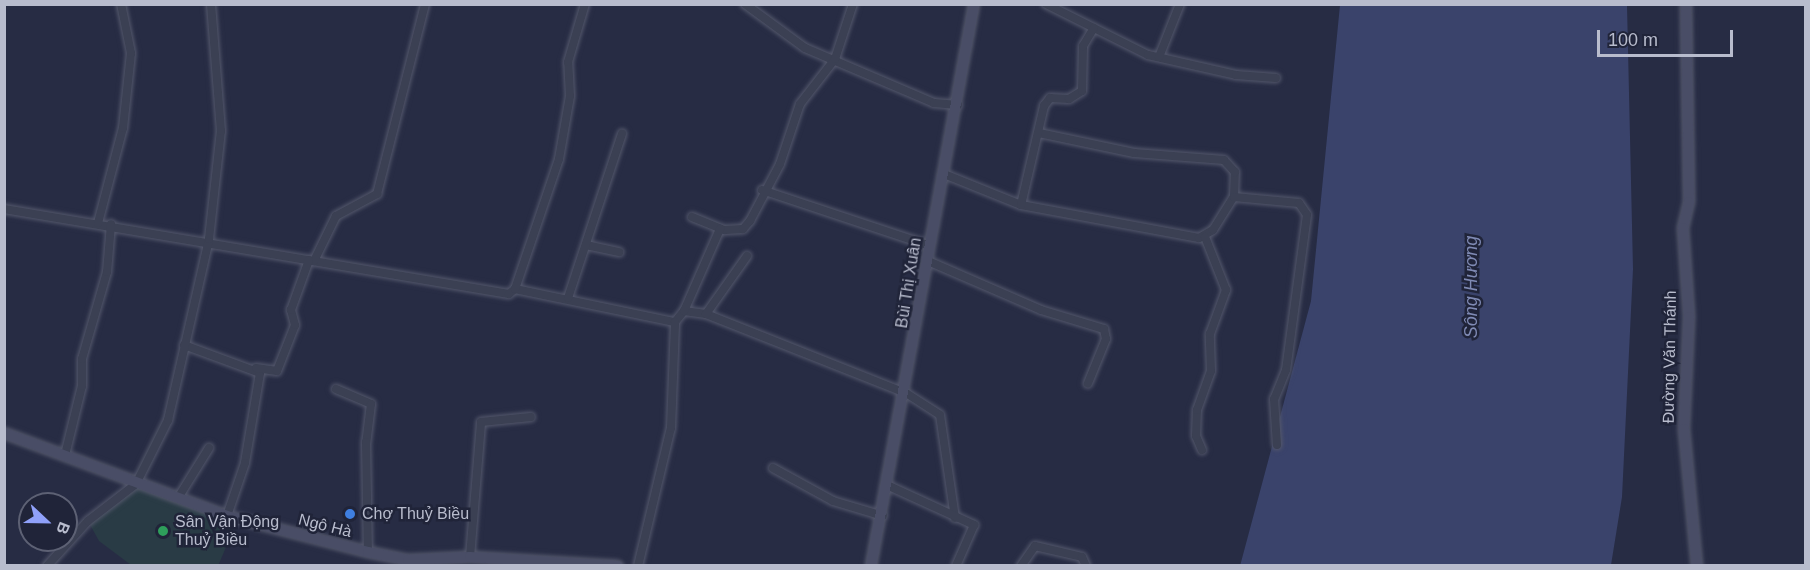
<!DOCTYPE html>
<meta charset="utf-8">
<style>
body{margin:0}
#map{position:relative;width:1810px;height:570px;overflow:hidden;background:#272c44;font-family:Arial,sans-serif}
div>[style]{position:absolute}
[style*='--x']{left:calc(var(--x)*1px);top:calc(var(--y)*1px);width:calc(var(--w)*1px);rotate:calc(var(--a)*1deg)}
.green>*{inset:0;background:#293b45}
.water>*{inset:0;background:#3a436b}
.roads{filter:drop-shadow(0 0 2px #53576b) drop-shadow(0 0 2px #53576b)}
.street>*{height:8px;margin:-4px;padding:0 4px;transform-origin:4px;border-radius:4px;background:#3b4053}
.secondary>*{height:10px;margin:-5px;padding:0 5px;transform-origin:5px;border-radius:5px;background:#494d66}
.dots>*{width:16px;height:16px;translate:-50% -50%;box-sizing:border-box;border:3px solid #202439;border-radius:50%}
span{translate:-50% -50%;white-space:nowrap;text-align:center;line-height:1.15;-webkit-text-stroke:5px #202439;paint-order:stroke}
.street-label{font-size:16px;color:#b8bccd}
.poi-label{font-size:16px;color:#b8bccd}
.left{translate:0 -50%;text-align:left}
.water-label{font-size:18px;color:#7f8ab4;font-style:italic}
.frame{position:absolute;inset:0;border:6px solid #b8bccd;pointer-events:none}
.north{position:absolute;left:18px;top:492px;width:60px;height:60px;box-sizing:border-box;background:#202439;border:2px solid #5d6174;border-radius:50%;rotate:112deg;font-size:16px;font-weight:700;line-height:24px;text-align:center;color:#b8bccd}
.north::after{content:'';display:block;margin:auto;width:21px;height:27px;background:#90a1fa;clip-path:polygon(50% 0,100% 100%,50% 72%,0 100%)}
.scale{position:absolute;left:1597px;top:30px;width:136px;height:27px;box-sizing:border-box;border:3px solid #b8bccd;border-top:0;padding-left:8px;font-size:18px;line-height:21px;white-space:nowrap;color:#b8bccd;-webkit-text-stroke:4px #202439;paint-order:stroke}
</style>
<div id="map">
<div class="green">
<i style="clip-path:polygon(136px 484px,238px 519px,218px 566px,131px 565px,99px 541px,88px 521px)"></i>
</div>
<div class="water">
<i style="clip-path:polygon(1340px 5px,1627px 5px,1633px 269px,1622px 497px,1611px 565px,1240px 566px,1311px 301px)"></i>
</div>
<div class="roads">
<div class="street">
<i style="--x:745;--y:4;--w:74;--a:36.3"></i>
<i style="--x:805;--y:48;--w:140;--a:23.1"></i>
<i style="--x:934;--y:103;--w:24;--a:5"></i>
<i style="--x:1046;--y:4;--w:114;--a:26.6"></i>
<i style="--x:1148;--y:55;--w:90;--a:12.8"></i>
<i style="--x:1236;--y:75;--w:40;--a:4.3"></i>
<i style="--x:1159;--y:57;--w:57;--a:-68.4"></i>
<i style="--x:944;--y:174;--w:83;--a:21.9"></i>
<i style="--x:1021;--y:205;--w:181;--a:10.5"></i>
<i style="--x:1199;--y:238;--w:16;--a:-30"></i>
<i style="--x:1213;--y:230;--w:39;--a:-58"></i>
<i style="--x:1234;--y:197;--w:25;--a:-88"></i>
<i style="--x:1235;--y:172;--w:16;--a:-133"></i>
<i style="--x:1224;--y:160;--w:90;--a:-175.6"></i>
<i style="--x:1134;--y:153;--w:97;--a:-168.1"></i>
<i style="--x:762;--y:190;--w:177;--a:18.4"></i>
<i style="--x:1234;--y:197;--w:65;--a:5.3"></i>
<i style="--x:1299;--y:203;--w:14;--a:56"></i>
<i style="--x:1307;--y:215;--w:156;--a:97.7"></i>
<i style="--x:1286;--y:370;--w:31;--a:112"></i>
<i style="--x:1274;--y:399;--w:46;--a:86.3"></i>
<i style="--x:1021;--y:205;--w:102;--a:-76.9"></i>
<i style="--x:1044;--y:106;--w:10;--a:-53"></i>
<i style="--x:1050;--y:98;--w:19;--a:3"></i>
<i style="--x:1069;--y:99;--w:15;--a:-32"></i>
<i style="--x:1082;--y:91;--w:45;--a:-88.7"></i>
<i style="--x:1083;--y:46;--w:21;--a:-59"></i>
<i style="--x:4;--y:209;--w:512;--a:9.55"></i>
<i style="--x:509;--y:294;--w:8;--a:-40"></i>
<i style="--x:515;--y:289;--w:163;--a:11.7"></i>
<i style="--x:675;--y:322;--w:14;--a:-51"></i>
<i style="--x:684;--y:311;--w:22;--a:8"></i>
<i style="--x:706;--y:314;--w:215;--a:21.6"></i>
<i style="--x:906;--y:393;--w:40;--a:32.9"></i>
<i style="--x:940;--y:415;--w:104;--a:81.7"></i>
<i style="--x:692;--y:217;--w:35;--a:22"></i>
<i style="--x:725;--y:230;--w:18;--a:-3"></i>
<i style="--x:743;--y:229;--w:11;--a:-49"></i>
<i style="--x:750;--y:221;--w:64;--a:-62.2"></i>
<i style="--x:780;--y:164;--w:63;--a:-71.6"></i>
<i style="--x:800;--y:104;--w:57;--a:-52.1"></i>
<i style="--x:835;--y:59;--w:58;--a:-71.9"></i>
<i style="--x:98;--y:223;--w:98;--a:-75.3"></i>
<i style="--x:123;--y:128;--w:75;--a:-83.9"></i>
<i style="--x:131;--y:53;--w:50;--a:-101.5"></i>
<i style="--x:586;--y:245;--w:34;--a:12"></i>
<i style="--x:314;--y:261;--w:50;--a:-63.9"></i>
<i style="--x:336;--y:216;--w:47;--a:-28.2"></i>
<i style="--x:377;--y:194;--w:196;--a:-75.8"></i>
<i style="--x:928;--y:261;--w:123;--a:23.4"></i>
<i style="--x:1041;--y:310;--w:66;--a:16.8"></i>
<i style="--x:1104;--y:329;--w:10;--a:79"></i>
<i style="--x:1106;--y:339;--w:48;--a:112.2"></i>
<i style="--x:515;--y:289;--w:137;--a:-71.3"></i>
<i style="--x:559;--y:159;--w:64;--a:-80.1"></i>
<i style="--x:570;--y:96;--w:34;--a:-93"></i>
<i style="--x:568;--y:62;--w:60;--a:-73.7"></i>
<i style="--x:568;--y:298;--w:173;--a:-71.8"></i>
<i style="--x:684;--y:311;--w:90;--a:-66.3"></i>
<i style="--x:706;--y:314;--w:71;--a:-54.7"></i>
<i style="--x:184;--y:345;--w:81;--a:20.2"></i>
<i style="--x:260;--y:373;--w:91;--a:99.5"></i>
<i style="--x:245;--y:463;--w:56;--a:108.8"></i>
<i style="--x:256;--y:368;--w:21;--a:8"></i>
<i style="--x:277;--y:371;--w:49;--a:-68.6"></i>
<i style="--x:295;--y:325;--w:16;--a:-105"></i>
<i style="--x:291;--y:310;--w:53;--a:-70.2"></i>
<i style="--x:336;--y:389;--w:38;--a:23"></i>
<i style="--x:371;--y:404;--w:38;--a:97"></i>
<i style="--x:366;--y:442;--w:110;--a:89"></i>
<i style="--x:1202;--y:450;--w:15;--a:-113"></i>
<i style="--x:1196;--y:436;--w:26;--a:-88"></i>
<i style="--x:1197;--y:410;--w:41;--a:-70.3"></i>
<i style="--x:1211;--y:371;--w:37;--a:-92"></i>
<i style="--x:1210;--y:334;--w:47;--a:-70"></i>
<i style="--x:1226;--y:290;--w:57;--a:-111.6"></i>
<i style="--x:65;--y:455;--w:71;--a:-76.2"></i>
<i style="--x:82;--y:386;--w:27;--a:-90"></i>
<i style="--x:82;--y:359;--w:91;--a:-74"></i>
<i style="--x:107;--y:272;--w:48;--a:-85.2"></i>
<i style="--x:773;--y:468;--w:68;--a:28.8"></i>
<i style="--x:833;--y:501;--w:52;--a:16.7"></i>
<i style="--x:889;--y:486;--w:94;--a:24.6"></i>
<i style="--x:974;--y:525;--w:45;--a:113.7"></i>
<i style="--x:178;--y:498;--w:59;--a:-58.2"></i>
<i style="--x:470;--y:557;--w:135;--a:-85.3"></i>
<i style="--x:481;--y:422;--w:50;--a:-5.7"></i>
<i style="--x:47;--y:566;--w:61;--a:-47.7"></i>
<i style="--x:88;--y:521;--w:61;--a:-37.6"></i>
<i style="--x:136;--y:484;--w:72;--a:-63.4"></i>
<i style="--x:168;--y:420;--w:186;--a:-77.2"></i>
<i style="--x:209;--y:239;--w:109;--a:-83.7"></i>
<i style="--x:221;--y:131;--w:127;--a:-94.5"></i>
<i style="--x:638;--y:566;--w:142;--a:-76.6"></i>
<i style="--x:671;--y:428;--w:106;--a:-87.8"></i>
<i style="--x:1021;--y:566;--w:24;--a:-55"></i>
<i style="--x:1035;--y:546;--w:48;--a:13.2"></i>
<i style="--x:1082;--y:557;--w:10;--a:66"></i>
</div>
<div class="secondary">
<i style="--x:1686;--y:4;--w:198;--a:89.1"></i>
<i style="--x:1689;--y:202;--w:27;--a:103"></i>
<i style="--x:1683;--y:228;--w:89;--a:86.1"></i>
<i style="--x:1689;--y:317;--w:112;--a:92.6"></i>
<i style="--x:1684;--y:429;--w:138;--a:84.6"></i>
<i style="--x:4;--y:433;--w:238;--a:20.4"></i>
<i style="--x:227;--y:516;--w:146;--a:14.3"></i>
<i style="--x:368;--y:552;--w:41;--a:11.3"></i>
<i style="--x:408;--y:560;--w:62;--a:-2.8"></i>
<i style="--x:470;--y:557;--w:148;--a:3.5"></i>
<i style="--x:871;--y:566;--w:571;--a:-79.61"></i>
</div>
</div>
<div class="dots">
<i style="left:350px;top:514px;background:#3f7fe0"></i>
<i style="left:163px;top:531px;background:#2e9e5b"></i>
</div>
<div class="street-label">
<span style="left:909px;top:283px;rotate:-81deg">Bùi Thị Xuân</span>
<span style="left:1670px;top:357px;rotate:-89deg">Đường Văn Thánh</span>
<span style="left:325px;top:526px;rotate:14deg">Ngô Hà</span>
</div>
<div class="poi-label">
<span class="left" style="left:362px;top:514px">Chợ Thuỷ Biều</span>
<span class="left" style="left:175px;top:531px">Sân Vận Động<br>Thuỷ Biều</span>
</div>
<div class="water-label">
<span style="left:1471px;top:287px;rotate:-90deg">Sông Hương</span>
</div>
<div class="frame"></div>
<div class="north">B</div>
<div class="scale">100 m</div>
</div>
